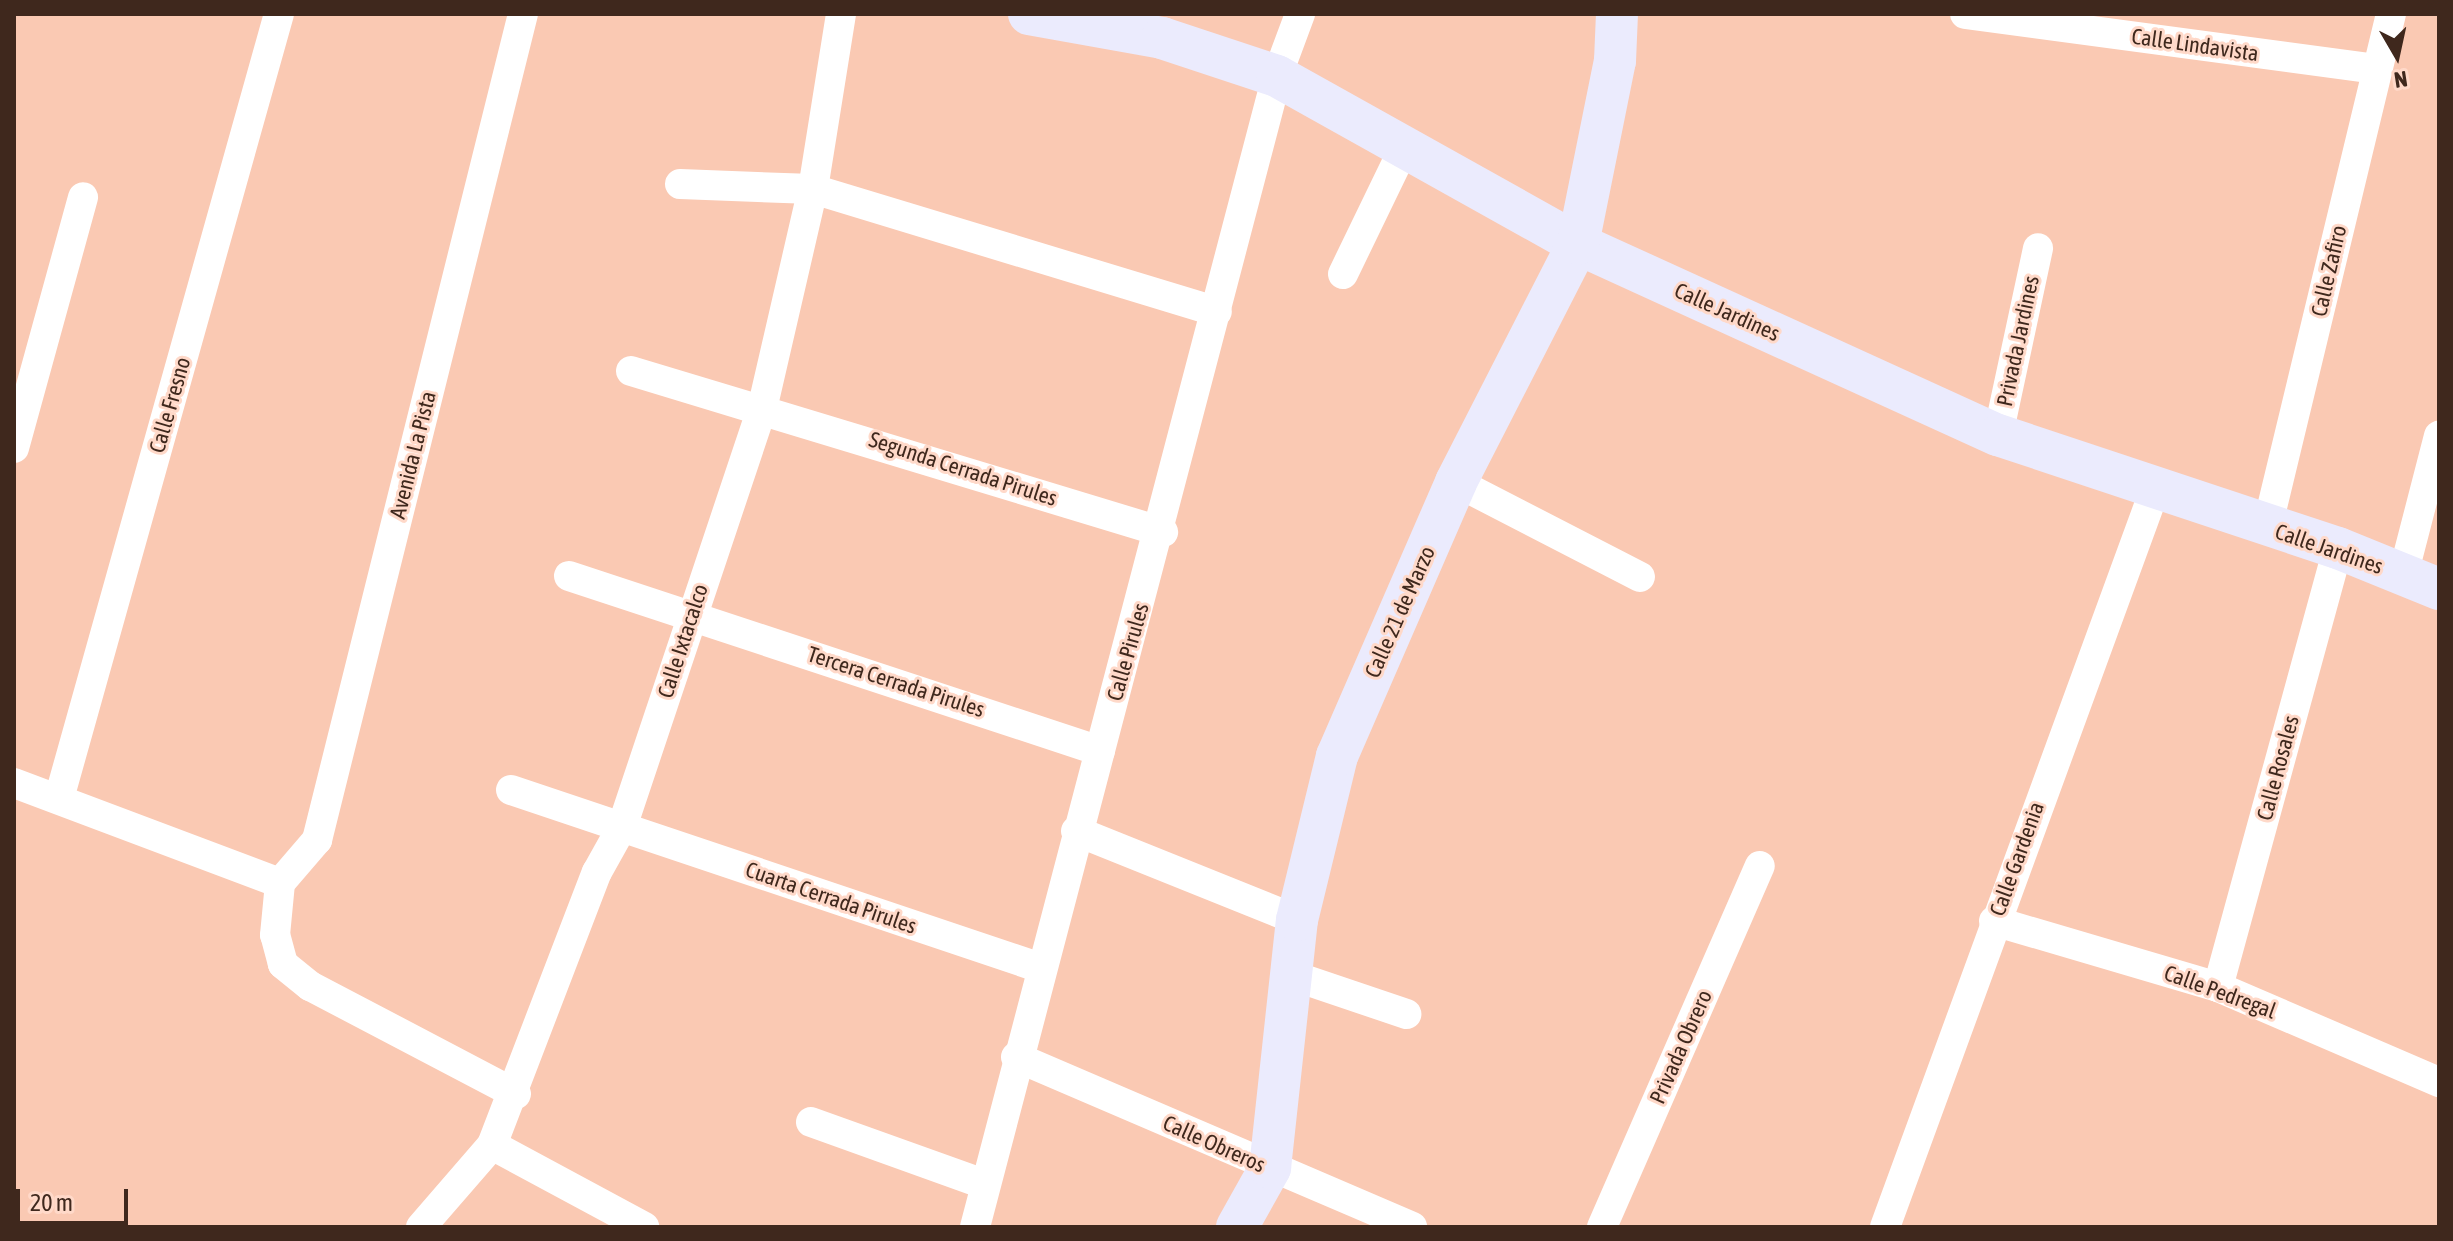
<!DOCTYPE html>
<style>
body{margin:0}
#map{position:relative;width:2453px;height:1241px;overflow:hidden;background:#fac9b3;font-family:"Asap Condensed",sans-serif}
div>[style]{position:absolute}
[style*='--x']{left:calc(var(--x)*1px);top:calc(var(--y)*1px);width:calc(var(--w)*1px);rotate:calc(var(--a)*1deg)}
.street>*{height:30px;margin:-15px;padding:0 15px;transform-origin:15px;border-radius:15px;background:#fff}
.secondary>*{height:42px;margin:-21px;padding:0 21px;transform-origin:21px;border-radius:21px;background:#ebebfd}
span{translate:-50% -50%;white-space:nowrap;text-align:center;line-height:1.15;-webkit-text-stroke:6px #ffd9c9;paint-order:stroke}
.street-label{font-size:22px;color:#3f281d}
.frame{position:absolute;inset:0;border:16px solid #3f281d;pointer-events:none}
.north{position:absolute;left:2357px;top:16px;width:80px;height:80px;-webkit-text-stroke:6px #ffd9c9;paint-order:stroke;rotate:171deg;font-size:22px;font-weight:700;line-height:32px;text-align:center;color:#3f281d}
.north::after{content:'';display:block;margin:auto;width:28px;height:36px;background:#3f281d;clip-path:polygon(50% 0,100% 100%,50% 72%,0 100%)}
.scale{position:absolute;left:16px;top:1189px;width:112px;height:36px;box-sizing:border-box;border:4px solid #3f281d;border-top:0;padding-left:10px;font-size:24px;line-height:28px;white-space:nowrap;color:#3f281d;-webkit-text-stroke:6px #ffd9c9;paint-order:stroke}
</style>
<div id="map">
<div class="street">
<i style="--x:1965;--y:14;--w:416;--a:7.6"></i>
<i style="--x:680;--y:184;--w:133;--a:2.2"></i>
<i style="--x:813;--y:189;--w:422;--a:16.9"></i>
<i style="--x:1343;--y:274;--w:142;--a:-64.2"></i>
<i style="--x:631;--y:371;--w:556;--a:16.84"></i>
<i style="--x:1998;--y:435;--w:191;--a:-77.9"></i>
<i style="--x:14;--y:448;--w:260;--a:-74.6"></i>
<i style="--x:1456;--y:482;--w:207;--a:27.3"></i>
<i style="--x:2267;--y:528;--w:529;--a:-76.44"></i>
<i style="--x:2403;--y:575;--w:144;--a:-75.5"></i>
<i style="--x:569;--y:576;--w:559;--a:18.24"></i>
<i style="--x:14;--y:783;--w:284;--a:20.6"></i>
<i style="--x:511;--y:790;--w:559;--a:18.56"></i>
<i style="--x:60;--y:795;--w:811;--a:-74.34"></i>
<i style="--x:1076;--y:831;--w:238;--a:21.9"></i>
<i style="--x:1994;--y:921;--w:234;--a:16.4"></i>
<i style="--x:2218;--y:987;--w:241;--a:23.3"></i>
<i style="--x:1288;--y:974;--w:125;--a:18.7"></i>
<i style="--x:2218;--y:987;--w:455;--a:-74.7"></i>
<i style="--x:1016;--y:1057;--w:431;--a:23.2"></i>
<i style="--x:516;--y:1094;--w:233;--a:-152.3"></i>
<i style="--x:310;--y:986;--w:35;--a:-141"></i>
<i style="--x:283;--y:964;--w:30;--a:-105"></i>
<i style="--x:275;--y:935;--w:52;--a:-84.5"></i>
<i style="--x:280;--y:883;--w:57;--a:-49.3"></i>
<i style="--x:317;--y:840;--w:851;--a:-76"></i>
<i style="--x:811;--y:1122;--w:184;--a:19.7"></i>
<i style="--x:492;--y:1145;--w:173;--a:28.3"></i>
<i style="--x:421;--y:1227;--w:108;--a:-49.1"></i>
<i style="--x:492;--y:1145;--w:292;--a:-69"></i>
<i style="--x:597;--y:872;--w:51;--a:-60.9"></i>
<i style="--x:622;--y:827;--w:445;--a:-71.5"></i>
<i style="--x:763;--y:405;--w:222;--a:-77"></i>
<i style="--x:813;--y:189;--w:177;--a:-80.9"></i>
<i style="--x:975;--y:1227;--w:1190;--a:-75.3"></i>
<i style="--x:1277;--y:76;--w:66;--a:-69.6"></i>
<i style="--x:1602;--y:1227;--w:394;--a:-66.4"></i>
<i style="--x:1885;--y:1227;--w:783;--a:-69.9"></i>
</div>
<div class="secondary">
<i style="--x:1029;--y:14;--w:135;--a:10.2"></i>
<i style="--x:1162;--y:38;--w:121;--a:18.3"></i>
<i style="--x:1277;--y:76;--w:345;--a:29.2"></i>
<i style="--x:1578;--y:244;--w:461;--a:24.5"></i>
<i style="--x:1998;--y:435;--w:358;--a:18.4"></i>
<i style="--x:2338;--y:548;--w:109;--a:22.1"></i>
<i style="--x:1237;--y:1227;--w:68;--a:-60.8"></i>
<i style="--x:1270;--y:1168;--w:249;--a:-83.8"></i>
<i style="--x:1297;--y:920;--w:169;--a:-76.3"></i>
<i style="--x:1337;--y:756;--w:299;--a:-66.5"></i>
<i style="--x:1456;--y:482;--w:267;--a:-62.9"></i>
<i style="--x:1578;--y:244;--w:187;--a:-78.6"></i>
<i style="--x:1615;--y:61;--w:47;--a:-87.6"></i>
</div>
<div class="street-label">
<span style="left:2195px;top:45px;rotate:8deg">Calle Lindavista</span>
<span style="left:2329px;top:271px;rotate:-77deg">Calle Zafiro</span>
<span style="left:1727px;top:312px;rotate:24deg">Calle Jardines</span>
<span style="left:2018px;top:341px;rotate:-78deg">Privada Jardines</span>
<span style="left:170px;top:405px;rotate:-74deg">Calle Fresno</span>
<span style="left:413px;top:455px;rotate:-76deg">Avenida La Pista</span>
<span style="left:963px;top:469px;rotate:18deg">Segunda Cerrada Pirules</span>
<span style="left:2329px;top:549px;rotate:19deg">Calle Jardines</span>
<span style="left:1400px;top:612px;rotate:-66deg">Calle 21 de Marzo</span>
<span style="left:683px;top:641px;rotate:-72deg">Calle Ixtacalco</span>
<span style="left:1128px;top:652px;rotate:-74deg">Calle Pirules</span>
<span style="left:896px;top:682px;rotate:18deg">Tercera Cerrada Pirules</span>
<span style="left:2278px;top:768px;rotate:-75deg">Calle Rosales</span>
<span style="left:2017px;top:859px;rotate:-70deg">Calle Gardenia</span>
<span style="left:831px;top:898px;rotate:19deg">Cuarta Cerrada Pirules</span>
<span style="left:2220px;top:992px;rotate:20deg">Calle Pedregal</span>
<span style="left:1681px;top:1047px;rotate:-66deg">Privada Obrero</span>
<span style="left:1214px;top:1144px;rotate:24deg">Calle Obreros</span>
</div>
<div class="frame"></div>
<div class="north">N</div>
<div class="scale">20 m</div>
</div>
